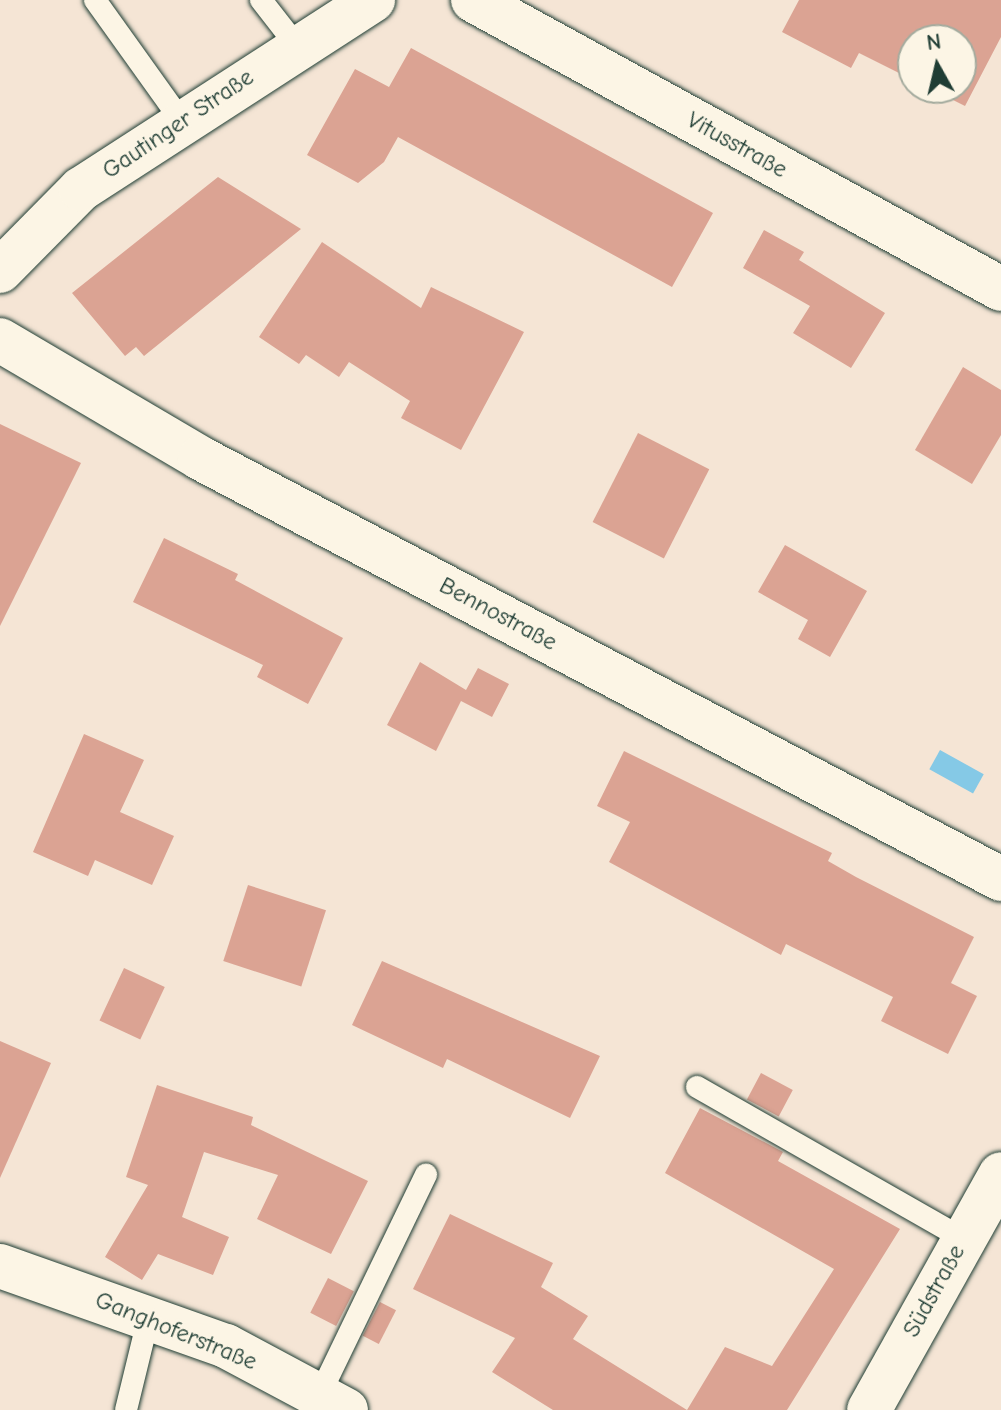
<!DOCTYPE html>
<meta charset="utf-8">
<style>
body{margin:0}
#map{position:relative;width:1001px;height:1410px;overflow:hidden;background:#f5e5d5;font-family:"Comic Neue",sans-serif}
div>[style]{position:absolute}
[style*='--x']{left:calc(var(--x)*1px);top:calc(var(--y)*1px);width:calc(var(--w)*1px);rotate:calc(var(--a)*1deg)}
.water>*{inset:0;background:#85c9e6;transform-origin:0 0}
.building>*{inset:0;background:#dba393;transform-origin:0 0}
.roads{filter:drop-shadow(0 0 2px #1f3d34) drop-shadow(0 0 2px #1f3d34)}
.service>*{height:22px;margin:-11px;padding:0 11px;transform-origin:11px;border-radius:11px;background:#fcf5e5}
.minor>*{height:44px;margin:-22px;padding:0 22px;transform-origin:22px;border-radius:22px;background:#fcf5e5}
.secondary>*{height:44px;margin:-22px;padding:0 22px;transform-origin:22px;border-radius:22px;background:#fcf5e5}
span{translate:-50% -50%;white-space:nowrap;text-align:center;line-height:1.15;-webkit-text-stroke:6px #fcf5e5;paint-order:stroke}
.street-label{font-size:24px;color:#1f3d34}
.north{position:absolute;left:897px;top:24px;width:80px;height:80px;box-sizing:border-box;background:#fcf5e5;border:2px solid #a4ab9e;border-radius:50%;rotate:352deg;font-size:22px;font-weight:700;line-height:32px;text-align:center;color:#1f3d34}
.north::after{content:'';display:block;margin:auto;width:28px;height:36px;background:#1f3d34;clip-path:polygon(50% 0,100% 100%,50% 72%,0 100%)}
</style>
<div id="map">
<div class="water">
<i style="left:940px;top:750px;width:50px;height:22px;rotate:29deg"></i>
</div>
<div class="building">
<i style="clip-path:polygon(799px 0,1001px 0,1001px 37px,965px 106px,929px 88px,961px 88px,961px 40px,913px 40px,913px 80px,859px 53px,851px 68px,782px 32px)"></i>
<i style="clip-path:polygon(411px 48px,713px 213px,672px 287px,398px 137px,384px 162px,358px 183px,307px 155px,355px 69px,389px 87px)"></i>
<i style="clip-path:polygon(218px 177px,301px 229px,144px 356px,136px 347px,125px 356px,72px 293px)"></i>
<i style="clip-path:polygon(764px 230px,804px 252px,799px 260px,885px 313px,851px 368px,793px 333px,810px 306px,743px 268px)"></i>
<i style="clip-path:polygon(322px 242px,421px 308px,431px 287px,524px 332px,461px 450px,401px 418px,410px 401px,349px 362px,339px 377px,306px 355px,299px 364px,259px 337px)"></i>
<i style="clip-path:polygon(963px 367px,1001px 390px,1001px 435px,972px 484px,915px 450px)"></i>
<i style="clip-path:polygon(0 424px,81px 463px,0 626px)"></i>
<i style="left:638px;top:433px;width:80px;height:100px;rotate:27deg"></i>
<i style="clip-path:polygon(164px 538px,238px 574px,235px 580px,343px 638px,308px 704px,257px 677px,263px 665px,133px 602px)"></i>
<i style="clip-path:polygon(785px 545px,867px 591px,830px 657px,798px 639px,808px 620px,758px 592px)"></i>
<i style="clip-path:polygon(420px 662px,466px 690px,478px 668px,509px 684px,492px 717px,461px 701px,436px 751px,387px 725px)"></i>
<i style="clip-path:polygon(84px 734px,144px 760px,120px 812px,174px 836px,152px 885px,95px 860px,88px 876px,33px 852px)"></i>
<i style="clip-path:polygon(624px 751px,832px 853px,828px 861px,856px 877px,974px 937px,951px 983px,977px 996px,948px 1054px,881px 1021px,893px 997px,786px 944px,781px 955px,609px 862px,630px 822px,597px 806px)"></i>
<i style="left:248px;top:885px;width:82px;height:80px;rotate:18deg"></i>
<i style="clip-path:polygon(382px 961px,600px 1056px,570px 1118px,447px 1059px,443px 1068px,352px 1025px)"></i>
<i style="left:124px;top:968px;width:45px;height:58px;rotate:25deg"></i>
<i style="clip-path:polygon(0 1041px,51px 1063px,0 1178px)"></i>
<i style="left:761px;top:1073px;width:36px;height:30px;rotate:28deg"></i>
<i style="clip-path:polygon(157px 1085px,253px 1117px,251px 1125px,368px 1181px,331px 1254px,257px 1219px,278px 1175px,204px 1152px,182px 1217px,229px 1237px,213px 1275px,158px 1254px,142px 1280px,105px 1257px,148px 1185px,126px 1177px)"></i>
<i style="clip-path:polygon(700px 1108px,783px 1152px,778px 1161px,900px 1229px,787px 1410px,553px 1410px,492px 1372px,515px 1338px,413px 1289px,450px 1214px,553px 1263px,541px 1287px,588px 1316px,573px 1339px,687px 1410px,725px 1347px,772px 1366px,834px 1269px,665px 1173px)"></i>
<i style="left:328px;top:1278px;width:29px;height:39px;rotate:27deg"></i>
<i style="left:380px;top:1302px;width:18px;height:38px;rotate:27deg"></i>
</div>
<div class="roads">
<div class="service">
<i style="--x:95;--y:0;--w:148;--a:54.4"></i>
<i style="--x:261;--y:0;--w:58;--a:52"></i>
<i style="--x:697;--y:1087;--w:306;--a:29.7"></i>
<i style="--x:319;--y:1396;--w:246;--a:-64.2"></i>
<i style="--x:126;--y:1410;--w:97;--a:-76.3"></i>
</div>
<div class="minor">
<i style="--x:473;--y:0;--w:602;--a:28.69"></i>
<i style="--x:0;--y:340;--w:232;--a:30.5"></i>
<i style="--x:200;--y:458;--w:905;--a:27.73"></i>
<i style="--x:0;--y:1266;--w:240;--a:19.5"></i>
<i style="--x:226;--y:1346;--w:136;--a:28.1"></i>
<i style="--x:869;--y:1410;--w:270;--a:-60.8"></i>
</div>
<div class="secondary">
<i style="--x:0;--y:271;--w:115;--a:-45.4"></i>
<i style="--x:81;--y:189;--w:348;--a:-32.9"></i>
</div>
</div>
<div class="street-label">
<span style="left:178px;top:124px;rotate:-34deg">Gautinger Straße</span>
<span style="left:737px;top:145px;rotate:29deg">Vitusstraße</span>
<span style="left:498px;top:614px;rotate:28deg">Bennostraße</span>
<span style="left:934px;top:1291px;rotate:-61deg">Südstraße</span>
<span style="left:176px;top:1331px;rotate:22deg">Ganghoferstraße</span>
</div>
<div class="north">N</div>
</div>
